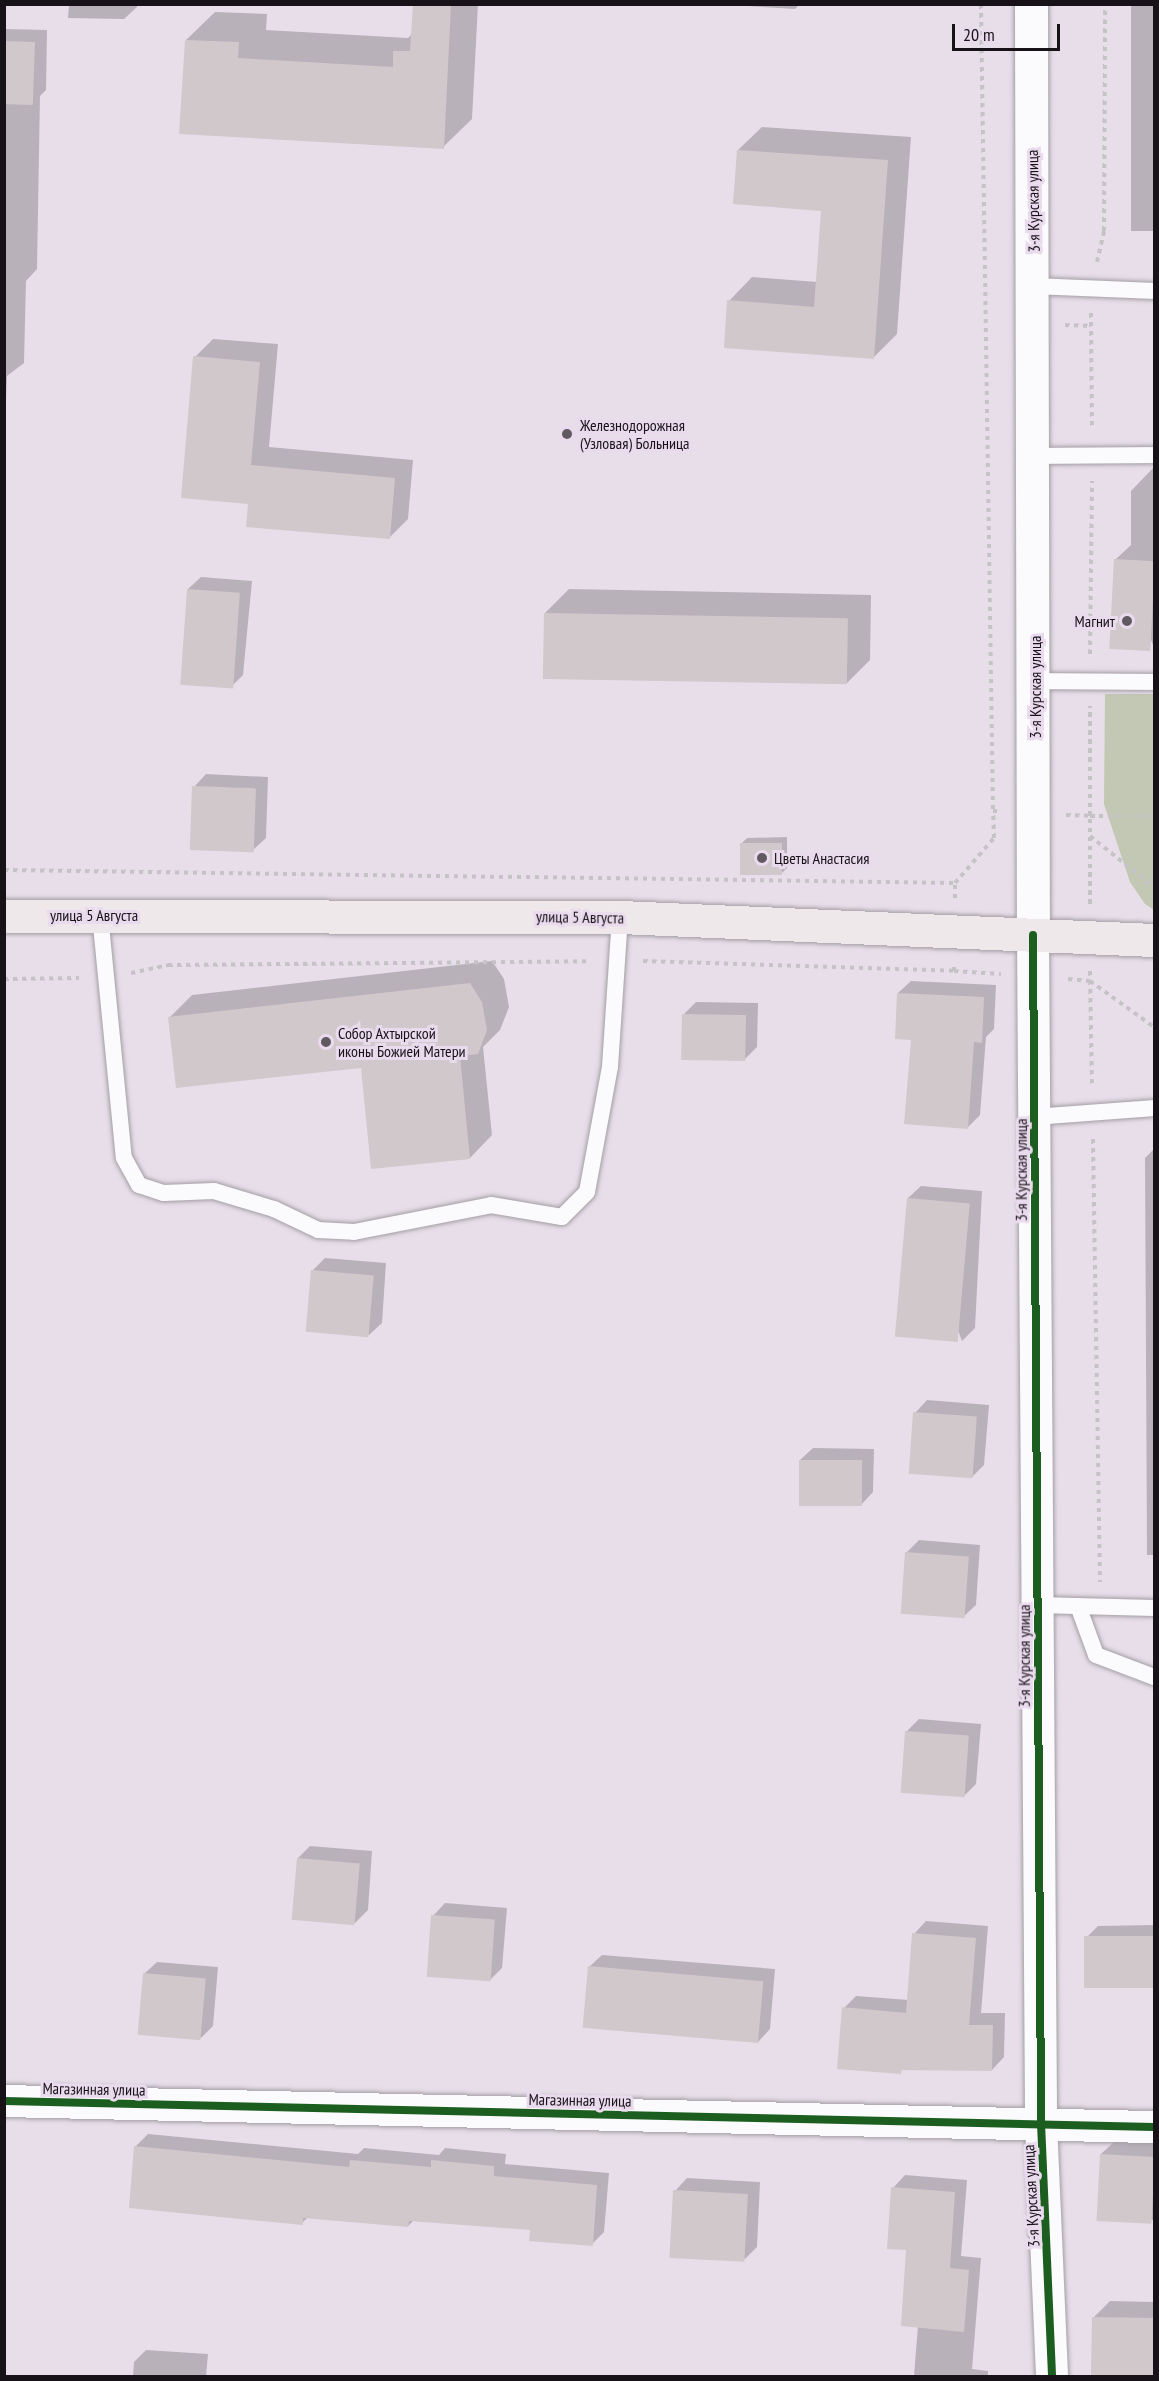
<!DOCTYPE html>
<meta charset="utf-8">
<style>
body{margin:0}
#map{position:relative;width:1159px;height:2381px;overflow:hidden;background:#e7dee9;font-family:"PT Sans Narrow",sans-serif}
div>[style]{position:absolute}
[style*='--x']{left:calc(var(--x)*1px);top:calc(var(--y)*1px);width:calc(var(--w)*1px);rotate:calc(var(--a)*1deg)}
.green>*{inset:0;background:#c3c8b4}
.shadow>*{inset:0;background:#0003;transform-origin:0 0}
.building>*{inset:0;background:#d1c8cc;transform-origin:0 0}
.path>*{height:4px;margin-top:-2px;transform-origin:0;background:repeating-linear-gradient(90deg,#c6c3c7 0 4.5px,transparent 0 9px)}
.roads{filter:drop-shadow(0 0 2px #a49ea5) drop-shadow(0 0 2px #a49ea5)}
.lane>*{height:16px;margin:-8px;padding:0 8px;transform-origin:8px;border-radius:8px;background:#fbfafc}
.street>*{height:32px;margin:-16px;padding:0 16px;transform-origin:16px;border-radius:16px;background:#fbfafc}
.secondary>*{height:33px;margin:-16.5px;padding:0 16.5px;transform-origin:16.5px;border-radius:16.5px;background:#fbfafc}
.primary>*{height:33px;margin:-16.5px;padding:0 16.5px;transform-origin:16.5px;border-radius:16.5px;background:#efe8eb}
.cycleway>*{height:8px;margin:-4px;padding:0 4px;transform-origin:4px;border-radius:4px;background:#1b5e20}
.dots>*{width:16px;height:16px;translate:-50% -50%;box-sizing:border-box;border:3px solid #eadaed;border-radius:50%}
span{translate:-50% -50%;white-space:nowrap;text-align:center;line-height:1.15;-webkit-text-stroke:6px #eadaed;paint-order:stroke}
.street-label{font-size:16px;color:#171218}
.poi-label{font-size:16px;color:#171218}
.left{translate:0 -50%;text-align:left}
.right{translate:-100% -50%;text-align:right}
.frame{position:absolute;inset:0;border:6px solid #171218;pointer-events:none}
.scale{position:absolute;left:952px;top:24px;width:108px;height:27px;box-sizing:border-box;border:3px solid #171218;border-top:0;padding-left:8px;font-size:18px;line-height:21px;white-space:nowrap;color:#171218;-webkit-text-stroke:4px #eadaed;paint-order:stroke}
</style>
<div id="map">
<div class="green">
<i style="clip-path:polygon(1105px 694px,1154px 694px,1154px 910px,1145px 904px,1130px 882px,1104px 804px)"></i>
</div>
<div class="shadow">
<i style="clip-path:polygon(69px 4px,137px 4px,137px 7px,124px 19px,68px 18px)"></i>
<i style="clip-path:polygon(414px 4px,478px 4px,472px 119px,443px 147px,186px 40px,215px 12px,267px 14px,266px 30px,408px 38px,413px 33px)"></i>
<i style="clip-path:polygon(715px 4px,800px 4px,795px 9px)"></i>
<i style="left:1131px;top:4px;width:23px;height:227px"></i>
<i style="clip-path:polygon(4px 29px,47px 30px,46px 90px,40px 96px,37px 269px,26px 281px,24px 363px,7px 376px,4px 451px)"></i>
<i style="clip-path:polygon(762px 127px,911px 137px,897px 334px,874px 357px,729px 301px,752px 277px,817px 282px,822px 209px,738px 150px)"></i>
<i style="clip-path:polygon(213px 339px,278px 344px,269px 447px,413px 460px,408px 519px,389px 538px,250px 503px,195px 357px)"></i>
<i style="clip-path:polygon(1154px 467px,1154px 647px,1115px 560px,1131px 545px,1131px 491px)"></i>
<i style="clip-path:polygon(201px 577px,252px 581px,243px 675px,231px 687px,188px 589px)"></i>
<i style="clip-path:polygon(569px 589px,871px 595px,870px 660px,846px 684px,545px 613px)"></i>
<i style="clip-path:polygon(206px 774px,268px 777px,266px 838px,253px 850px,194px 787px)"></i>
<i style="clip-path:polygon(787px 837px,787px 868px,781px 874px,741px 844px,747px 838px)"></i>
<i style="clip-path:polygon(492px 961px,504px 979px,509px 1007px,500px 1030px,483px 1047px,492px 1135px,470px 1158px,363px 1066px,169px 1018px,192px 995px)"></i>
<i style="clip-path:polygon(911px 981px,996px 985px,994px 1029px,986px 1037px,980px 1115px,967px 1128px,912px 1038px,898px 993px)"></i>
<i style="clip-path:polygon(696px 1002px,758px 1003px,757px 1047px,745px 1059px,684px 1014px)"></i>
<i style="clip-path:polygon(1154px 1149px,1154px 1555px,1147px 1555px,1145px 1158px)"></i>
<i style="clip-path:polygon(921px 1186px,982px 1191px,975px 1328px,962px 1341px,908px 1198px)"></i>
<i style="clip-path:polygon(325px 1258px,386px 1263px,382px 1323px,369px 1335px,312px 1271px)"></i>
<i style="clip-path:polygon(927px 1400px,989px 1405px,984px 1465px,972px 1477px,915px 1413px)"></i>
<i style="clip-path:polygon(813px 1448px,874px 1449px,873px 1492px,861px 1505px,800px 1460px)"></i>
<i style="clip-path:polygon(919px 1540px,980px 1545px,976px 1605px,963px 1617px,906px 1553px)"></i>
<i style="clip-path:polygon(919px 1719px,981px 1724px,976px 1784px,964px 1796px,907px 1731px)"></i>
<i style="clip-path:polygon(310px 1846px,372px 1851px,368px 1910px,355px 1923px,298px 1858px)"></i>
<i style="clip-path:polygon(445px 1903px,507px 1908px,502px 1968px,490px 1980px,433px 1916px)"></i>
<i style="clip-path:polygon(926px 1921px,988px 1926px,981px 2013px,1005px 2013px,1004px 2057px,992px 2070px,904px 2068px,900px 2072px,844px 2008px,856px 1996px,909px 2000px,914px 1934px)"></i>
<i style="clip-path:polygon(1154px 1925px,1154px 1987px,1086px 1938px,1098px 1926px)"></i>
<i style="clip-path:polygon(602px 1955px,775px 1969px,770px 2029px,758px 2042px,589px 1967px)"></i>
<i style="clip-path:polygon(157px 1962px,218px 1967px,213px 2026px,201px 2038px,144px 1974px)"></i>
<i style="clip-path:polygon(148px 2134px,358px 2154px,364px 2148px,439px 2155px,445px 2148px,506px 2154px,505px 2164px,609px 2173px,604px 2232px,592px 2244px,531px 2228px,414px 2220px,408px 2226px,308px 2217px,302px 2223px,135px 2147px)"></i>
<i style="clip-path:polygon(1114px 2142px,1154px 2143px,1154px 2222px,1101px 2154px)"></i>
<i style="clip-path:polygon(905px 2175px,967px 2180px,961px 2256px,981px 2258px,972px 2369px,988px 2371px,988px 2376px,914px 2376px,918px 2326px,908px 2249px,893px 2188px)"></i>
<i style="clip-path:polygon(687px 2178px,760px 2182px,757px 2247px,745px 2259px,675px 2191px)"></i>
<i style="clip-path:polygon(1110px 2301px,1154px 2302px,1154px 2376px,1092px 2376px,1094px 2317px)"></i>
<i style="clip-path:polygon(146px 2350px,208px 2354px,206px 2376px,133px 2376px,134px 2362px)"></i>
</div>
<div class="building">
<i style="clip-path:polygon(413px 4px,451px 4px,444px 149px,179px 134px,185px 40px,239px 42px,238px 58px,393px 67px,393px 51px,410px 51px)"></i>
<i style="left:4px;top:41px;width:31px;height:63px;rotate:2deg"></i>
<i style="clip-path:polygon(737px 150px,888px 160px,874px 359px,724px 348px,727px 300px,814px 307px,821px 211px,733px 204px)"></i>
<i style="clip-path:polygon(193px 356px,260px 362px,251px 465px,395px 478px,390px 539px,246px 527px,248px 504px,181px 498px)"></i>
<i style="left:1114px;top:559px;width:41px;height:90px;rotate:3deg"></i>
<i style="left:187px;top:589px;width:53px;height:96px;rotate:4deg"></i>
<i style="left:544px;top:613px;width:304px;height:66px;rotate:1deg"></i>
<i style="left:192px;top:786px;width:64px;height:64px;rotate:2deg"></i>
<i style="left:740px;top:843px;width:42px;height:32px"></i>
<i style="clip-path:polygon(470px 983px,482px 1002px,487px 1030px,478px 1054px,460px 1056px,470px 1159px,371px 1169px,361px 1068px,176px 1088px,168px 1017px)"></i>
<i style="clip-path:polygon(897px 993px,984px 997px,982px 1043px,974px 1042px,968px 1129px,904px 1124px,911px 1040px,895px 1039px)"></i>
<i style="left:682px;top:1014px;width:64px;height:46px;rotate:1deg"></i>
<i style="left:907px;top:1198px;width:63px;height:139px;rotate:5deg"></i>
<i style="left:311px;top:1270px;width:63px;height:62px;rotate:5deg"></i>
<i style="left:913px;top:1412px;width:64px;height:62px;rotate:4deg"></i>
<i style="left:799px;top:1460px;width:63px;height:46px"></i>
<i style="left:905px;top:1552px;width:64px;height:62px;rotate:4deg"></i>
<i style="left:905px;top:1731px;width:64px;height:62px;rotate:4deg"></i>
<i style="left:297px;top:1858px;width:63px;height:62px;rotate:5deg"></i>
<i style="left:431px;top:1915px;width:64px;height:62px;rotate:4deg"></i>
<i style="clip-path:polygon(912px 1933px,976px 1938px,969px 2025px,993px 2025px,992px 2071px,901px 2070px,901px 2074px,837px 2069px,842px 2007px,906px 2013px)"></i>
<i style="left:1155px;top:1936px;width:52px;height:71px;rotate:90deg"></i>
<i style="left:588px;top:1966px;width:176px;height:62px;rotate:5deg"></i>
<i style="left:143px;top:1973px;width:63px;height:62px;rotate:5deg"></i>
<i style="clip-path:polygon(134px 2146px,349px 2167px,350px 2160px,431px 2167px,431px 2160px,494px 2166px,494px 2176px,597px 2185px,593px 2246px,529px 2241px,530px 2230px,409px 2221px,408px 2227px,303px 2218px,303px 2225px,129px 2208px)"></i>
<i style="left:1100px;top:2154px;width:55px;height:67px;rotate:3deg"></i>
<i style="clip-path:polygon(891px 2187px,955px 2192px,950px 2268px,969px 2270px,964px 2332px,901px 2326px,906px 2250px,887px 2249px)"></i>
<i style="left:673px;top:2190px;width:75px;height:68px;rotate:3deg"></i>
<i style="left:1092px;top:2317px;width:63px;height:59px;rotate:1deg"></i>
</div>
<div class="path">
<i style="--x:981;--y:4;--w:807;--a:89.15"></i>
<i style="--x:1097;--y:262;--w:32;--a:-77"></i>
<i style="--x:1104;--y:231;--w:227;--a:-89.7"></i>
<i style="--x:1091;--y:313;--w:116;--a:89.5"></i>
<i style="--x:1065;--y:325;--w:27;--a:2"></i>
<i style="--x:1090;--y:654;--w:173;--a:-89.3"></i>
<i style="--x:1066;--y:815;--w:24;--a:2"></i>
<i style="--x:1090;--y:816;--w:110;--a:-90"></i>
<i style="--x:1090;--y:836;--w:82;--a:38.6"></i>
<i style="--x:4;--y:870;--w:951;--a:0.78"></i>
<i style="--x:955;--y:883;--w:60;--a:-49.1"></i>
<i style="--x:994;--y:838;--w:27;--a:-92"></i>
<i style="--x:993;--y:811;--w:6;--a:0"></i>
<i style="--x:955;--y:898;--w:15;--a:-90"></i>
<i style="--x:1090;--y:904;--w:88;--a:-90"></i>
<i style="--x:1090;--y:816;--w:64;--a:0"></i>
<i style="--x:643;--y:961;--w:311;--a:1.8"></i>
<i style="--x:954;--y:971;--w:5;--a:-90"></i>
<i style="--x:954;--y:971;--w:47;--a:3.7"></i>
<i style="--x:1090;--y:971;--w:116;--a:89"></i>
<i style="--x:131;--y:973;--w:38;--a:-12"></i>
<i style="--x:168;--y:965;--w:423;--a:-0.5"></i>
<i style="--x:4;--y:979;--w:75;--a:-0.8"></i>
<i style="--x:1068;--y:979;--w:22;--a:5"></i>
<i style="--x:1090;--y:981;--w:79;--a:35.7"></i>
<i style="--x:1093;--y:1139;--w:443;--a:89.1"></i>
</div>
<div class="roads">
<div class="lane">
<i style="--x:1034;--y:286;--w:120;--a:2.4"></i>
<i style="--x:1035;--y:456;--w:119;--a:-0.5"></i>
<i style="--x:1035;--y:681;--w:119;--a:0.5"></i>
<i style="--x:100;--y:915;--w:244;--a:84.4"></i>
<i style="--x:124;--y:1158;--w:31;--a:61"></i>
<i style="--x:139;--y:1185;--w:26;--a:18"></i>
<i style="--x:164;--y:1193;--w:50;--a:-2.3"></i>
<i style="--x:214;--y:1191;--w:63;--a:16.7"></i>
<i style="--x:274;--y:1209;--w:49;--a:25.5"></i>
<i style="--x:318;--y:1230;--w:36;--a:3"></i>
<i style="--x:354;--y:1232;--w:140;--a:-11.1"></i>
<i style="--x:491;--y:1205;--w:72;--a:9.6"></i>
<i style="--x:562;--y:1217;--w:35;--a:-45"></i>
<i style="--x:587;--y:1192;--w:127;--a:-79.6"></i>
<i style="--x:610;--y:1067;--w:150;--a:-86.2"></i>
<i style="--x:1035;--y:1117;--w:119;--a:-4.3"></i>
<i style="--x:1037;--y:1605;--w:117;--a:1.5"></i>
<i style="--x:1078;--y:1606;--w:52;--a:69.8"></i>
<i style="--x:1096;--y:1655;--w:62;--a:20.8"></i>
</div>
<div class="street">
<i style="--x:1033;--y:935;--w:1188;--a:89.61"></i>
<i style="--x:1041;--y:2123;--w:253;--a:87.5"></i>
<i style="--x:4;--y:2101;--w:1150;--a:1.3"></i>
</div>
<div class="secondary">
<i style="--x:1031;--y:4;--w:931;--a:89.88"></i>
</div>
<div class="primary">
<i style="--x:4;--y:916;--w:616;--a:0.09"></i>
<i style="--x:620;--y:917;--w:534;--a:2.47"></i>
</div>
</div>
<div class="cycleway">
<i style="--x:1033;--y:935;--w:1188;--a:89.61"></i>
<i style="--x:1041;--y:2123;--w:253;--a:87.5"></i>
<i style="--x:4;--y:2101;--w:1150;--a:1.3"></i>
</div>
<div class="dots">
<i style="left:567px;top:434px;background:#605961"></i>
<i style="left:1127px;top:621px;background:#605961"></i>
<i style="left:762px;top:858px;background:#605961"></i>
<i style="left:326px;top:1042px;background:#605961"></i>
</div>
<div class="street-label">
<span style="left:1033px;top:201px;rotate:-91deg">3-я Курская улица</span>
<span style="left:1035px;top:687px;rotate:-90deg">3-я Курская улица</span>
<span style="left:94px;top:915px">улица 5 Августа</span>
<span style="left:580px;top:917px;rotate:1deg">улица 5 Августа</span>
<span style="left:1021px;top:1170px;rotate:-90deg">3-я Курская улица</span>
<span style="left:1024px;top:1656px;rotate:-90deg">3-я Курская улица</span>
<span style="left:94px;top:2089px;rotate:1deg">Магазинная улица</span>
<span style="left:580px;top:2100px;rotate:1deg">Магазинная улица</span>
<span style="left:1031px;top:2196px;rotate:-93deg">3-я Курская улица</span>
</div>
<div class="poi-label">
<span class="left" style="left:580px;top:434px">Железнодорожная<br>(Узловая) Больница</span>
<span class="right" style="left:1115px;top:621px">Магнит</span>
<span class="left" style="left:774px;top:858px">Цветы Анастасия</span>
<span class="left" style="left:338px;top:1042px">Собор Ахтырской<br>иконы Божией Матери</span>
</div>
<div class="frame"></div>
<div class="scale">20 m</div>
</div>
